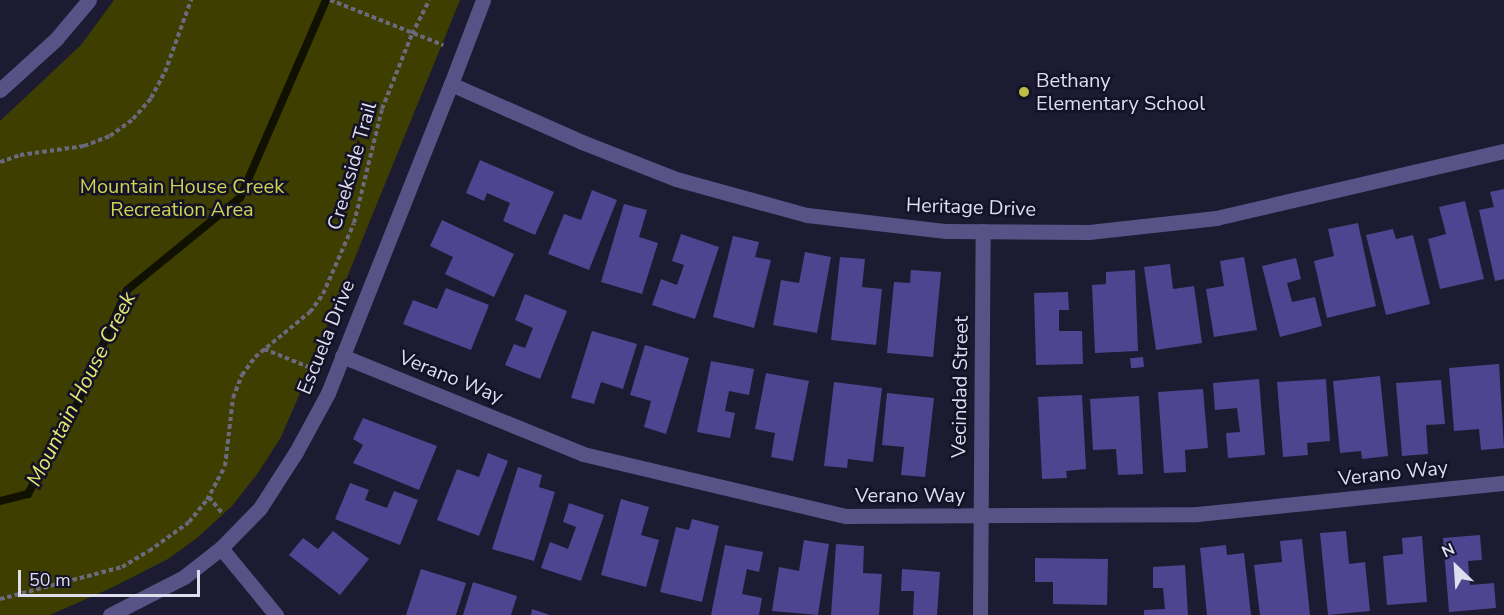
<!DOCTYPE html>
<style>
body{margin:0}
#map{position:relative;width:1504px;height:615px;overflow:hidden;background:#1d1b32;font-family:"Nunito Sans",sans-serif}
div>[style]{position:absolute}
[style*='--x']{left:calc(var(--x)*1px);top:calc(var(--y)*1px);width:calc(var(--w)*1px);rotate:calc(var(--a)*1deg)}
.green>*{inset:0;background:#3d3e00}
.stream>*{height:8px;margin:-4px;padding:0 4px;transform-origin:4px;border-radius:4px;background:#101100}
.building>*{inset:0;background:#4f448f;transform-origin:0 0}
.path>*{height:4px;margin-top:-2px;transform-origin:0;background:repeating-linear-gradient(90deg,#6b697d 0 4.5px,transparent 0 7.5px)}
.minor>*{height:15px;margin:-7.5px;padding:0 7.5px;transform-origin:7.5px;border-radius:7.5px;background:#585386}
.tertiary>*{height:15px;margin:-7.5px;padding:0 7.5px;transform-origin:7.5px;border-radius:7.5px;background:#585386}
.dots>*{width:16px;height:16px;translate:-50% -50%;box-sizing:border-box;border:3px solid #141227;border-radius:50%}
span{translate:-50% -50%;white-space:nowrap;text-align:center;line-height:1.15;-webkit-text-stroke:5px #141227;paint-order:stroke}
.poi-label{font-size:20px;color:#dfdeee}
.left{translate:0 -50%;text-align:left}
.street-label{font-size:20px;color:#dfdeee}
.park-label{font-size:20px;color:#cfd353}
.water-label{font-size:21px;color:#e6ea6c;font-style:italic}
.north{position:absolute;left:1426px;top:537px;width:60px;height:60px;-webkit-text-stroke:4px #141227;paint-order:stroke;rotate:335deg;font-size:16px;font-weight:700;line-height:24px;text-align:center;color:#dfdeee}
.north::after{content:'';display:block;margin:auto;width:21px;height:27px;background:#dfdeee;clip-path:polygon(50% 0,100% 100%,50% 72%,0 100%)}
.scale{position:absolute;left:18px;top:570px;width:182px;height:27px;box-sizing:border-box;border:3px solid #dfdeee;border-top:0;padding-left:8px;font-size:18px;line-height:21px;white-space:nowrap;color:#dfdeee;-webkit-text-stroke:4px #141227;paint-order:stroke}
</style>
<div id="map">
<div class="green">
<i style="clip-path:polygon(114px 0,460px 0,297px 400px,281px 437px,258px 473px,232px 506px,197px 538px,168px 559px,111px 588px,50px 615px,0 615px,0 121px,81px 45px)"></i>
</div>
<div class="stream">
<i style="--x:0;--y:501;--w:29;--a:-14"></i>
<i style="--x:28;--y:494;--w:102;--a:-61.4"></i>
<i style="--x:77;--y:404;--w:124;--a:-66.3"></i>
<i style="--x:127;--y:290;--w:146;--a:-39.2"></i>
<i style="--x:240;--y:198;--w:216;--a:-66.5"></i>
</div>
<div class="building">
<i style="clip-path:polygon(480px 160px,554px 192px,535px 235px,503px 221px,510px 203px,487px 193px,484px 201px,466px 193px)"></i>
<i style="clip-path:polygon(1504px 189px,1504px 279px,1495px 281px,1479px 210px,1494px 207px,1490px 192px)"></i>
<i style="clip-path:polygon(592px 190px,617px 200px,589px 270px,548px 254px,564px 214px,581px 220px)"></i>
<i style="clip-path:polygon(1465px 201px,1484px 279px,1440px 289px,1428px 239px,1446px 234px,1439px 207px)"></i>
<i style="clip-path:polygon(624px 204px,647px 210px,639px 237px,658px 243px,642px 294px,601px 282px)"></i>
<i style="clip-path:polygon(442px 220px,514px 254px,494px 297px,445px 274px,453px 257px,430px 246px)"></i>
<i style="clip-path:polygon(1358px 223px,1376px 306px,1327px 318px,1314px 261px,1334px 256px,1328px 229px)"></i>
<i style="clip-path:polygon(1393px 229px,1396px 239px,1413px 235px,1430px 304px,1386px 315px,1366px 235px)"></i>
<i style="clip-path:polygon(681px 234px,719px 247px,695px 319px,652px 305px,661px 279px,677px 285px,684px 265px,672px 261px)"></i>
<i style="clip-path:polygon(733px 236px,759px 242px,755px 257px,771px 260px,754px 328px,713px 317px)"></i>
<i style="clip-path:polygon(805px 252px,831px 257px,817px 333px,773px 325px,781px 280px,799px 283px)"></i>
<i style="clip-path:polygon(840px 257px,865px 259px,862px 287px,882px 289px,876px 345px,831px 340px)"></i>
<i style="clip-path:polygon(1244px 257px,1257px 330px,1214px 337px,1206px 289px,1224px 286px,1220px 261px)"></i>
<i style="clip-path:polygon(1296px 258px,1301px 279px,1287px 283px,1292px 302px,1315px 297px,1322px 326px,1280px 337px,1262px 266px)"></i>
<i style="clip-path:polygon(1170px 264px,1173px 289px,1194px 286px,1202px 343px,1156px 350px,1144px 267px)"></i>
<i style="clip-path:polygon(911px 270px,941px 272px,933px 357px,887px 353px,894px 282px,910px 283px)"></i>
<i style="clip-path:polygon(1135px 270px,1138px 351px,1095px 353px,1092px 285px,1106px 284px,1106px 272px)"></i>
<i style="clip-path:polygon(446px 288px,489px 305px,471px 350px,403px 324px,413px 300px,437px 309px)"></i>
<i style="clip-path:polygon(1068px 292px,1069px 310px,1059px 310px,1059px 331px,1082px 331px,1083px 364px,1036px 365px,1034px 293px)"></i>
<i style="clip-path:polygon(525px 294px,567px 311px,540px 379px,505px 365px,514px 344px,525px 348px,533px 328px,515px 320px)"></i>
<i style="clip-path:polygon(592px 331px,637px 344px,623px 389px,601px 382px,594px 404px,571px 398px)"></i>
<i style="clip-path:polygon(645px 345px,689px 358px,666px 434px,644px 427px,651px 401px,630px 395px)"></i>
<i style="left:1143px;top:357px;width:10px;height:13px;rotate:84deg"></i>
<i style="clip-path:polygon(711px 361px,754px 369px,749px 395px,729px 391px,725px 411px,735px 413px,730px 438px,697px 432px)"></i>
<i style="clip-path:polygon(1499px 364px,1504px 448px,1481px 450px,1479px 429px,1454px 431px,1449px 368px)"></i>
<i style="clip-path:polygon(766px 373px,809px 381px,793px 461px,771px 457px,775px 433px,755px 429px)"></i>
<i style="clip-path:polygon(1380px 376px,1388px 456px,1362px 459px,1361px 451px,1340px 453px,1333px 381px)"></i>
<i style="clip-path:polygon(1259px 379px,1265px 455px,1228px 458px,1226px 433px,1240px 432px,1237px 408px,1215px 410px,1213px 383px)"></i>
<i style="clip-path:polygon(1326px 379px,1330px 441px,1307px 443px,1308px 455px,1283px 457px,1277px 382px)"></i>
<i style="clip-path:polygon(1441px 380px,1445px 424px,1426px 425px,1428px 454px,1402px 456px,1396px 383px)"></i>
<i style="clip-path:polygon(834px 382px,882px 388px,873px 462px,848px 459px,847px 468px,824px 466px)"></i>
<i style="clip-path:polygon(1203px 389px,1208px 448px,1185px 450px,1186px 472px,1164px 473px,1158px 392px)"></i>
<i style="clip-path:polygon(887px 393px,934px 398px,925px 477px,901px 475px,904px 447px,882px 445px)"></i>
<i style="clip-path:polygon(1082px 395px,1086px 469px,1066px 471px,1067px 478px,1042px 479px,1038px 397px)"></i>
<i style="clip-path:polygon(1139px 396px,1143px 474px,1118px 475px,1116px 449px,1093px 450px,1090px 399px)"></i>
<i style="clip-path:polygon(363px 418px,437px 446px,419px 490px,353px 463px,363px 445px,353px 439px)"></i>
<i style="clip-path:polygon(488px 453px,508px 461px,479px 536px,437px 520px,457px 469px,479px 477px)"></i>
<i style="clip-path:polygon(518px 467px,542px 475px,539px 487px,555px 492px,534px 561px,492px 549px)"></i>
<i style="clip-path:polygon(350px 483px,369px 490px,365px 500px,387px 508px,394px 491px,418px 500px,400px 545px,335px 519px)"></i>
<i style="clip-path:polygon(621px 499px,649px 507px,641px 535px,659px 540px,646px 587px,601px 575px)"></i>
<i style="clip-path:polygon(569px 503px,604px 515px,581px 581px,541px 568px,550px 542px,568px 549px,576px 527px,563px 522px)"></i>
<i style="clip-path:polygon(692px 519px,719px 526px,702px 602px,660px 592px,676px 527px,689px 530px)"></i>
<i style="clip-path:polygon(333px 531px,369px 559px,340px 595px,289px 555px,303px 538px,318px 549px)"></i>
<i style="clip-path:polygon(1346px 531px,1349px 564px,1365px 562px,1370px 611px,1328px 615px,1320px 533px)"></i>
<i style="clip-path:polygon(1480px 535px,1482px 560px,1468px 561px,1470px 585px,1494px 583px,1496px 608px,1449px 612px,1443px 538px)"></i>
<i style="clip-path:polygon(1422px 536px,1427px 602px,1387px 605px,1383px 556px,1403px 554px,1402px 538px)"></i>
<i style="clip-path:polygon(1302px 539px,1310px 615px,1260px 615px,1254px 565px,1282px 562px,1280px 541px)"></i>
<i style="clip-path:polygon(804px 540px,829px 544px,818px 615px,772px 611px,779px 567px,799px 571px)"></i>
<i style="clip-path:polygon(836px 544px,864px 546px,863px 573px,882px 574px,879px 615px,831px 615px)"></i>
<i style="clip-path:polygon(725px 545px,763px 552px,759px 572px,747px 569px,742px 594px,762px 598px,759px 615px,711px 615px)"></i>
<i style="clip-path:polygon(1226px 545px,1227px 555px,1244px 553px,1251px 615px,1207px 615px,1200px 548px)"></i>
<i style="clip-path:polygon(1035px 558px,1108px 559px,1107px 605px,1053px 604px,1053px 582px,1035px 582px)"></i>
<i style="clip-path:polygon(1185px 565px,1188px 615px,1144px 615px,1144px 610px,1165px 609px,1163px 588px,1153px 588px,1153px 567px)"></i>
<i style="clip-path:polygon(421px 569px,466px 583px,456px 615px,406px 615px)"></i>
<i style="clip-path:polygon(902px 569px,940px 572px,937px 615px,913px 615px,914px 591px,901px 591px)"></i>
<i style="clip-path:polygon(473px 582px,517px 596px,511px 615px,463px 615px)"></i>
<i style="clip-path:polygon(532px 609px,550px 615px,531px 615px)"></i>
</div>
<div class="path">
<i style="--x:330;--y:0;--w:122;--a:21.7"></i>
<i style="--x:0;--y:162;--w:21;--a:-19"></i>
<i style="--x:20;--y:155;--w:65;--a:-8"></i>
<i style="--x:84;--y:146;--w:28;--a:-21"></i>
<i style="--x:110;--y:136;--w:29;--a:-36"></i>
<i style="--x:133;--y:119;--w:28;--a:-49"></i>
<i style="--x:151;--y:98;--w:30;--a:-62"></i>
<i style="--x:165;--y:72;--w:77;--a:-70.1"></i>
<i style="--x:264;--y:349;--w:51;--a:22"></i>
<i style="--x:209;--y:497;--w:22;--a:51"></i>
<i style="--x:0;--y:599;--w:126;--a:-14.7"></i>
<i style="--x:122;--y:567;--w:31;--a:-31"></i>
<i style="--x:149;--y:551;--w:49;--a:-35.9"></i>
<i style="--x:189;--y:522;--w:28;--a:-51"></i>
<i style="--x:207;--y:500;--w:38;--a:-62"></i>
<i style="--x:225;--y:466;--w:68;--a:-83.3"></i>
<i style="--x:233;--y:398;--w:25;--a:-69"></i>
<i style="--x:242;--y:375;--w:22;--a:-54"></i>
<i style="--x:255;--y:357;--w:71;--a:-39.3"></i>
<i style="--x:310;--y:312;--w:22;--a:-54"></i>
<i style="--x:323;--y:294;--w:77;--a:-66.4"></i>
<i style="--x:354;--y:223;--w:117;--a:-76.2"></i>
<i style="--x:382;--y:109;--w:81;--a:-68.2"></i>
<i style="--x:412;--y:34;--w:38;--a:-63"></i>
</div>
<div class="minor">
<i style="--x:0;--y:90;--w:76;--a:-42.3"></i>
<i style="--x:56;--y:39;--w:51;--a:-49.8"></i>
<i style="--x:342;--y:356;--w:260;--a:22.1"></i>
<i style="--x:583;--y:454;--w:270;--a:13.3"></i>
<i style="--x:846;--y:516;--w:351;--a:-0.3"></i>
<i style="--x:1197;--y:514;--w:309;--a:-5.8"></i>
<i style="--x:221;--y:548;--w:87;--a:50.6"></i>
<i style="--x:110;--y:615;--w:83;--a:-27.2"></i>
<i style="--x:184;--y:577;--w:47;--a:-38.1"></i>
<i style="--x:221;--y:548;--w:56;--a:-45.7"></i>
<i style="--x:260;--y:508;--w:67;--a:-57.3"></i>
<i style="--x:296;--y:452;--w:67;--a:-61.5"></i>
<i style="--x:328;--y:393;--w:333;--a:-68.3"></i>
<i style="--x:980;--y:615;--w:384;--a:-89.6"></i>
</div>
<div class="tertiary">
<i style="--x:483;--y:0;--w:90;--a:110.9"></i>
<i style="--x:451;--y:84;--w:143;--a:23.9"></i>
<i style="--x:582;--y:142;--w:101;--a:21.5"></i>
<i style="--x:676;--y:179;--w:136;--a:15.4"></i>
<i style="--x:807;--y:215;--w:140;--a:6.6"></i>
<i style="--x:946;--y:231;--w:143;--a:0.4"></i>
<i style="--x:1089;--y:232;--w:128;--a:-6.3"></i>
<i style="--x:1216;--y:218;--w:296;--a:-13.1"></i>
</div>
<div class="dots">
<i style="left:1024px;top:92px;background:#bcbf44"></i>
</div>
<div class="poi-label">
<span class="left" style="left:1036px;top:92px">Bethany<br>Elementary School</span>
</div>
<div class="street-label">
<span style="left:352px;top:166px;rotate:-74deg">Creekside Trail</span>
<span style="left:971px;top:207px;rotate:2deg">Heritage Drive</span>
<span style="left:326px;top:337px;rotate:-68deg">Escuela Drive</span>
<span style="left:451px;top:377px;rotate:22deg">Verano Way</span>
<span style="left:960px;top:387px;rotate:-89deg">Vecindad Street</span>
<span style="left:1393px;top:473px;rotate:-6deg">Verano Way</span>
<span style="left:910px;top:495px">Verano Way</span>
</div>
<div class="park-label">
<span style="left:182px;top:198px">Mountain House Creek<br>Recreation Area</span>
</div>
<div class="water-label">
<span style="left:81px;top:389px;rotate:-63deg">Mountain House Creek</span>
</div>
<div class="north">N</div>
<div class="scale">50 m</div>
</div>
